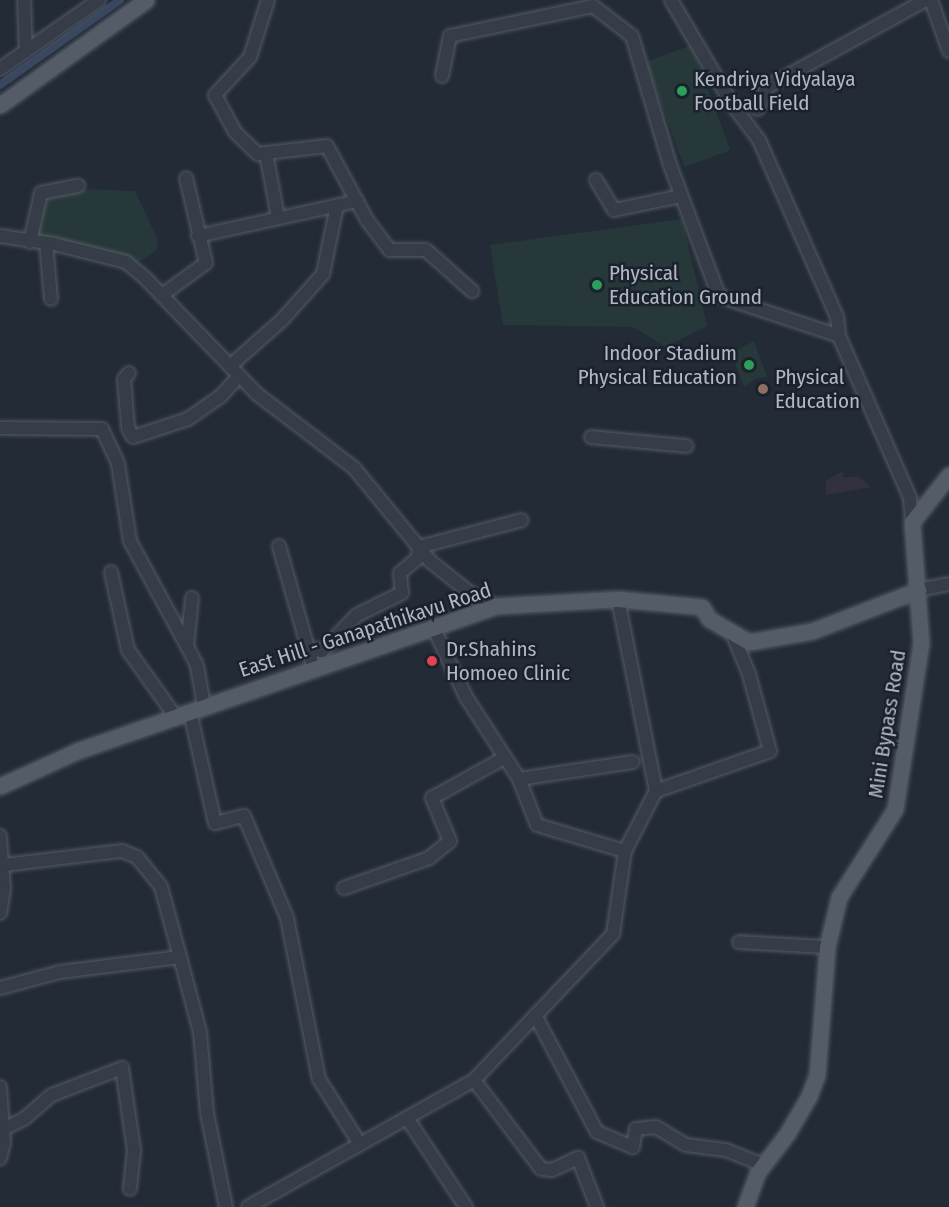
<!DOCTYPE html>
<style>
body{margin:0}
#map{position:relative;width:949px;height:1207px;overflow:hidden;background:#232b37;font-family:"Fira Sans Condensed",sans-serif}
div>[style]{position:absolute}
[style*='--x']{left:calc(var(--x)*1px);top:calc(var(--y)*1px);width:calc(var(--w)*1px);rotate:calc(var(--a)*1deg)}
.medical>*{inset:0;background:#33313d}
.green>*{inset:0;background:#263839;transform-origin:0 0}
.canal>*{height:8px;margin:-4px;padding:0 4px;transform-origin:4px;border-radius:4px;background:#3a485f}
.roads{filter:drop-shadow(0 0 2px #545b66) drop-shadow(0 0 2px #545b66)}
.minor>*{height:12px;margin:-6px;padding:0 6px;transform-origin:6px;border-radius:6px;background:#363d48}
.major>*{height:15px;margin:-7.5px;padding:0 7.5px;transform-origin:7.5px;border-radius:7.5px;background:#545c68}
.dots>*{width:16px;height:16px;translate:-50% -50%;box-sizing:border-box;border:3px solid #1c222d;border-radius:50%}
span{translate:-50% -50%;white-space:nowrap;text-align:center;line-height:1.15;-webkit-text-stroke:5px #1c222d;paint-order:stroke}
.poi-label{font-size:21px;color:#b1b8c4}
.left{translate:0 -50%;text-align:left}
.right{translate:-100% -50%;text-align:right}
.street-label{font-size:21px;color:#b1b8c4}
</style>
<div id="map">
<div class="medical">
<i style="clip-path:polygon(843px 471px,843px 477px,859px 477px,871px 487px,826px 495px,826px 481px)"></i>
</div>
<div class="green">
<i style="left:692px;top:45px;width:112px;height:49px;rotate:70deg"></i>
<i style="clip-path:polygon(87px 189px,135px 191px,158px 240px,157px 250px,137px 263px,35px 238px,45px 199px)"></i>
<i style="clip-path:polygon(682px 219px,707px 326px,666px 347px,633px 327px,503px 325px,490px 245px)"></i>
<i style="clip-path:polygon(754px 341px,767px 377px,755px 379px,744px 387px,731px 353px)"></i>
</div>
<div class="canal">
<i style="--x:0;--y:85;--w:147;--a:-35.3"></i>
</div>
<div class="roads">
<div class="minor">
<i style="--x:24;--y:0;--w:51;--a:87.8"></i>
<i style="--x:268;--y:0;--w:60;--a:107.5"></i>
<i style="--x:250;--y:57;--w:52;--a:132.6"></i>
<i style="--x:215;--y:95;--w:42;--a:61.6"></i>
<i style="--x:235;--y:132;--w:32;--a:44"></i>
<i style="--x:258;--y:154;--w:69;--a:-6.6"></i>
<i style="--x:327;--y:146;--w:84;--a:61.6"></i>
<i style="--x:367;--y:220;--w:38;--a:53"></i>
<i style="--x:390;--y:250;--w:36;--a:0"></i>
<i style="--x:426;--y:250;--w:62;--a:41.7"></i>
<i style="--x:671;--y:0;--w:121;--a:59.6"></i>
<i style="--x:732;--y:104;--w:45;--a:53.1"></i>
<i style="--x:759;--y:140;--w:193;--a:66.2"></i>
<i style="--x:837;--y:317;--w:19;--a:84"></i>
<i style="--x:931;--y:0;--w:54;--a:70.6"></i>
<i style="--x:0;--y:69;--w:121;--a:-34.9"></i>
<i style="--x:442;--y:76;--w:41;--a:-78.7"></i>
<i style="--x:450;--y:36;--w:146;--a:-11.8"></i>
<i style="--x:593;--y:6;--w:49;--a:37.6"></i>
<i style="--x:632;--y:36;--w:134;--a:73.6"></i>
<i style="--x:670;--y:165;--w:140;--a:69.5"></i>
<i style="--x:719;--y:296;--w:126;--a:18.4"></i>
<i style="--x:839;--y:336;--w:177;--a:66.3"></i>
<i style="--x:910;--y:498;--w:24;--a:85"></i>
<i style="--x:758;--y:109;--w:24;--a:-68"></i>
<i style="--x:767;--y:87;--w:181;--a:-28.7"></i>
<i style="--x:266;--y:153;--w:65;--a:79.4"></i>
<i style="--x:596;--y:180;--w:35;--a:59"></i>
<i style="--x:614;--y:210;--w:68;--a:-11.8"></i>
<i style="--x:0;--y:236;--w:55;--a:8.4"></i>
<i style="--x:54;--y:244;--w:74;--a:14"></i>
<i style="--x:126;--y:262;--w:26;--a:40"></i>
<i style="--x:146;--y:279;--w:160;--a:46"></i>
<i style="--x:257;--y:394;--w:122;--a:37.3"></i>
<i style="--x:354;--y:468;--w:120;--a:50.7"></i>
<i style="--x:430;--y:561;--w:50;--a:38.5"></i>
<i style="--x:469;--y:592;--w:30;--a:28"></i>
<i style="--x:198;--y:236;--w:163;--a:-12.4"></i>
<i style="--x:30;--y:242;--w:50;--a:-77.3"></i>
<i style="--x:41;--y:193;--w:38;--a:-11"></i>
<i style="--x:46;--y:243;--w:56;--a:84.9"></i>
<i style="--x:162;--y:295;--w:54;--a:-36"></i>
<i style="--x:206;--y:263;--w:87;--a:-103.2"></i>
<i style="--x:230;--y:366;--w:69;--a:-41.5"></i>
<i style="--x:282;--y:320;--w:62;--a:-48.3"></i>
<i style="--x:323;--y:274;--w:70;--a:-78.5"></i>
<i style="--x:129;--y:373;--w:8;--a:130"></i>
<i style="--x:124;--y:379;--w:49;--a:85.3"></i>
<i style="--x:128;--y:428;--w:10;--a:61"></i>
<i style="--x:133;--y:437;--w:58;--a:-18.1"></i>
<i style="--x:188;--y:419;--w:39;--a:-35"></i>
<i style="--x:220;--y:397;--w:28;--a:-48"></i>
<i style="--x:0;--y:428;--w:102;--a:0.6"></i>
<i style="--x:102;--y:429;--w:38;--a:65"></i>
<i style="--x:118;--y:464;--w:78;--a:81.1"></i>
<i style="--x:130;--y:541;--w:119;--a:61.5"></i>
<i style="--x:591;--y:437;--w:96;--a:5.4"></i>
<i style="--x:279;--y:546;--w:129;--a:74.2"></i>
<i style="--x:111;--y:572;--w:80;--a:77.7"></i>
<i style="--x:128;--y:650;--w:81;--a:54.5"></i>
<i style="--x:918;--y:590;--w:32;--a:-11"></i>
<i style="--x:192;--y:598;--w:48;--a:95.9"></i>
<i style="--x:187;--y:646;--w:22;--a:63"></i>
<i style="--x:197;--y:666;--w:41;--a:80.1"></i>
<i style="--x:434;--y:629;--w:75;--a:64.8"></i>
<i style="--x:466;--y:697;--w:98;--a:57.1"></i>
<i style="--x:519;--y:779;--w:115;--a:-8.5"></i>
<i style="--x:306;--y:648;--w:16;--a:11"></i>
<i style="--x:322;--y:651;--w:50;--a:-45.8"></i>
<i style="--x:357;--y:615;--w:50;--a:-26.1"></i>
<i style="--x:402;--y:593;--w:20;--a:-96"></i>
<i style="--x:400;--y:573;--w:23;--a:-40"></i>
<i style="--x:418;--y:558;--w:11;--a:-85"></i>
<i style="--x:419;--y:547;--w:106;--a:-14.7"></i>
<i style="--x:190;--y:712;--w:114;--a:77.3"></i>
<i style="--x:215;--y:823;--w:30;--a:-14"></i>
<i style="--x:244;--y:816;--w:111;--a:67.1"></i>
<i style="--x:287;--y:918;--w:164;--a:78.8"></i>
<i style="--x:319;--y:1079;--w:77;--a:57.8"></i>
<i style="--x:519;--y:779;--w:49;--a:68.6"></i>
<i style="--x:537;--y:825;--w:92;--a:16.5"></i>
<i style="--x:656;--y:791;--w:121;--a:-19.3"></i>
<i style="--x:770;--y:751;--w:80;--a:-105.3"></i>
<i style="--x:749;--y:674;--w:44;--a:-112.5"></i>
<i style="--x:0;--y:836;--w:53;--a:85.7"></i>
<i style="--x:4;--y:889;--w:24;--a:99"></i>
<i style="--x:4;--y:865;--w:119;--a:-6.8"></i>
<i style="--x:122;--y:851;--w:16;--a:22"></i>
<i style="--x:137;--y:857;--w:38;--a:51"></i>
<i style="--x:161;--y:887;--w:73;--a:74.8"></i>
<i style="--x:344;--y:888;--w:90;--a:-19.4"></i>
<i style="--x:429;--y:858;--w:27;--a:-39"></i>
<i style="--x:450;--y:841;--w:47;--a:-112.7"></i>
<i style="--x:432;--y:798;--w:82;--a:-29.1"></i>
<i style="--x:739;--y:942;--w:88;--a:3.3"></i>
<i style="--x:0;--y:988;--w:62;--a:-14.9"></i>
<i style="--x:60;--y:972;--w:121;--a:-7.1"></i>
<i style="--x:180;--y:957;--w:78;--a:75.1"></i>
<i style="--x:200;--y:1032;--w:81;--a:85.1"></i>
<i style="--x:207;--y:1113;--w:96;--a:78.6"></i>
<i style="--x:535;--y:1015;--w:132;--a:62.1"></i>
<i style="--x:597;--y:1132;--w:39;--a:23"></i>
<i style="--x:633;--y:1147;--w:18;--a:-81"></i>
<i style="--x:636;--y:1129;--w:20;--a:-6"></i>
<i style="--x:656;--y:1127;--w:35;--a:31"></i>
<i style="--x:686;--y:1145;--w:40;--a:7.1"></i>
<i style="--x:726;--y:1150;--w:40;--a:22"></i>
<i style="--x:474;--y:1080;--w:111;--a:53"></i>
<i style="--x:541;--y:1169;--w:11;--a:5"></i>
<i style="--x:552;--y:1170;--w:29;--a:-25"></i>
<i style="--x:578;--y:1158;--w:53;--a:68.8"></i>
<i style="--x:0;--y:1087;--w:56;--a:85.9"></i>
<i style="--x:4;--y:1143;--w:16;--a:105"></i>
<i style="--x:407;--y:1118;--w:107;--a:56.5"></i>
<i style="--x:0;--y:1131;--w:27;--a:-27"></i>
<i style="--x:24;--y:1119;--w:37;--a:-41"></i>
<i style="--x:52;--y:1095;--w:75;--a:-21.1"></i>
<i style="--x:122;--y:1068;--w:83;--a:81.7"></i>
<i style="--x:134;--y:1150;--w:39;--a:96"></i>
<i style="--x:248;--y:1207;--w:259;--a:-29.3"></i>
<i style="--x:474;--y:1080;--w:202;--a:-46.4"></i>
<i style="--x:613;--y:934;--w:84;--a:-81.8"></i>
<i style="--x:625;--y:851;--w:68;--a:-62.7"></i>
<i style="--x:656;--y:791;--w:196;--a:-101.2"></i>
</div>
<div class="major">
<i style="--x:0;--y:105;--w:180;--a:-35.7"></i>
<i style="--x:0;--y:786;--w:85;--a:-24.4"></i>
<i style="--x:77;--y:751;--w:442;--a:-19.1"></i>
<i style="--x:495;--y:606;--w:123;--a:-3.3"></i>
<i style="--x:618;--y:599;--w:84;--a:5.4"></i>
<i style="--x:702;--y:607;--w:14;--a:60"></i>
<i style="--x:709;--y:619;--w:46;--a:29.9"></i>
<i style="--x:749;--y:642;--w:64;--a:-9.9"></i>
<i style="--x:812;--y:631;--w:114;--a:-21.1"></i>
<i style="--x:745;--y:1207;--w:37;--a:-70"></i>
<i style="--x:758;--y:1172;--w:48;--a:-52.7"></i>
<i style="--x:787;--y:1134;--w:44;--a:-59.9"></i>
<i style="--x:809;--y:1096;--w:22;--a:-69"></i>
<i style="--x:817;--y:1075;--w:128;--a:-85.5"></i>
<i style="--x:827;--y:947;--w:51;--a:-76.5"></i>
<i style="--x:839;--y:897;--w:104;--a:-57.5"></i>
<i style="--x:895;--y:809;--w:168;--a:-81.1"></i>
<i style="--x:921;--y:643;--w:121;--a:-94.3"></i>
<i style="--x:912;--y:522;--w:60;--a:-51.8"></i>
</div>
</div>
<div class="dots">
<i style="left:682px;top:91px;background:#2e9e5b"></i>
<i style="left:597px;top:285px;background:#2e9e5b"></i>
<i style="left:749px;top:365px;background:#2e9e5b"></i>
<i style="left:763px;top:389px;background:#8d6e63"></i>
<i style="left:432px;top:661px;background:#e0444e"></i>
</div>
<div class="poi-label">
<span class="left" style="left:694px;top:91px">Kendriya Vidyalaya<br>Football Field</span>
<span class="left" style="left:609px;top:285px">Physical<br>Education Ground</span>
<span class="right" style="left:737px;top:365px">Indoor Stadium<br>Physical Education</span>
<span class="left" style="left:775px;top:389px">Physical<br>Education</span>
<span class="left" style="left:446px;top:661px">Dr.Shahins<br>Homoeo Clinic</span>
</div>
<div class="street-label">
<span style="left:365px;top:630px;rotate:-18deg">East Hill - Ganapathikavu Road</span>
<span style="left:887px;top:724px;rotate:-81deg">Mini Bypass Road</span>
</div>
</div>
